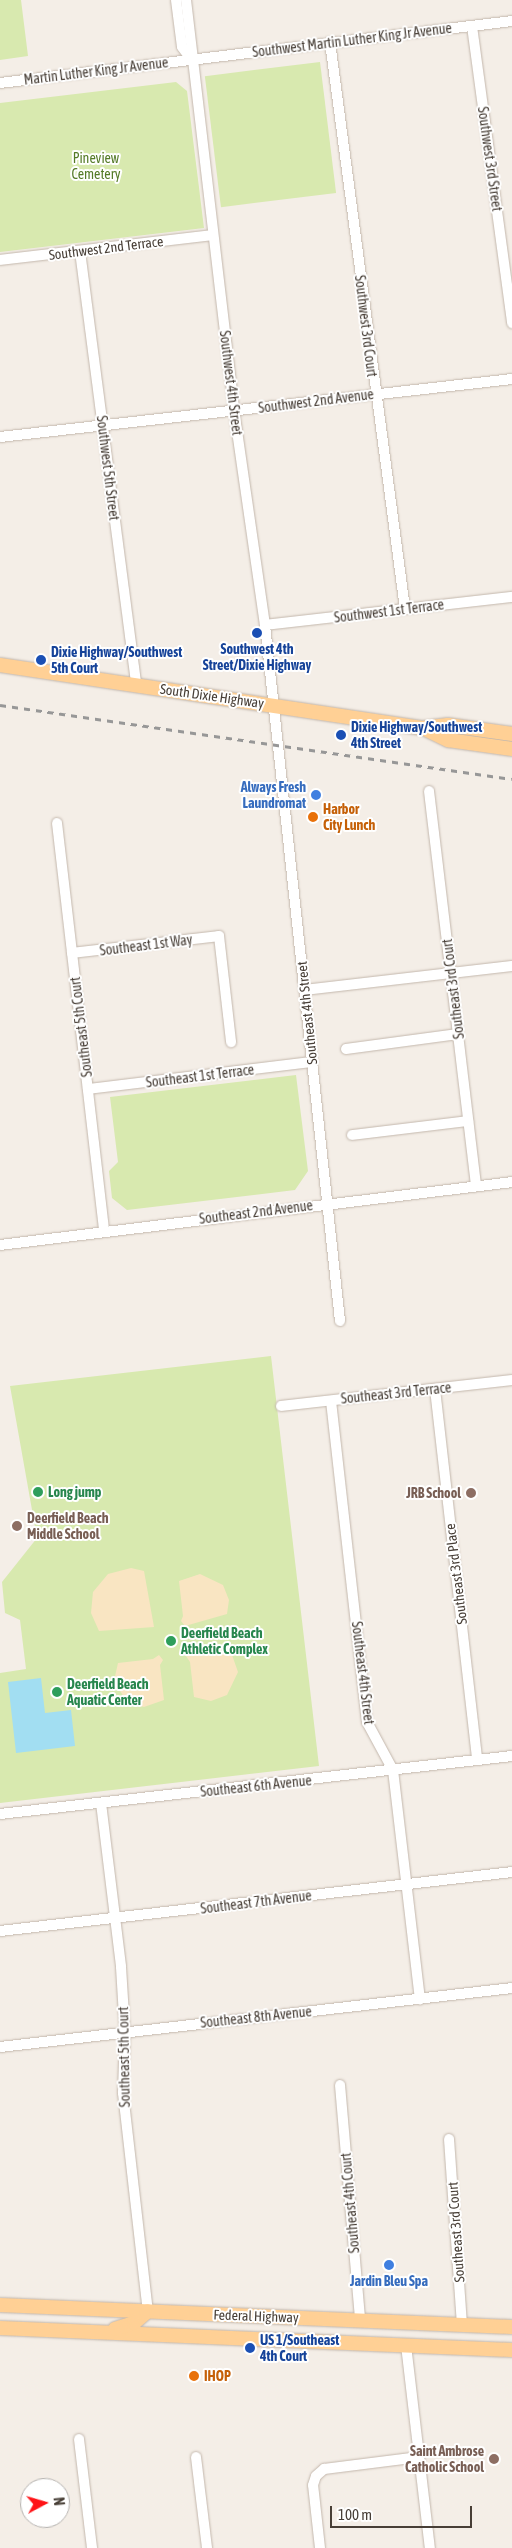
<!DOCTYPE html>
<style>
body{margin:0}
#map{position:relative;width:512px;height:2548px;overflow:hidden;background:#f4eee7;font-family:"Asap Condensed",sans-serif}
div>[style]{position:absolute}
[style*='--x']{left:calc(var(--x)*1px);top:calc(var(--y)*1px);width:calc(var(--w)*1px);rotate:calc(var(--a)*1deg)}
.green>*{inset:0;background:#d8e9af;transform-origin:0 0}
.sand>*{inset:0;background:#f9e5c2}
.water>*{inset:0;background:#a2def2}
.roads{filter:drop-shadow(0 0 1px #c3b7ac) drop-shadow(0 0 1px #c3b7ac)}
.minor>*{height:10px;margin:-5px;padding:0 5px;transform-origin:5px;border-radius:5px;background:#fff}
.major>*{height:14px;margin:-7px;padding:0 7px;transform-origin:7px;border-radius:7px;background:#ffd095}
.rail>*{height:3px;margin-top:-1.5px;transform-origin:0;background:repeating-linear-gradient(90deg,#979797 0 6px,transparent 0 12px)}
.dots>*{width:14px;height:14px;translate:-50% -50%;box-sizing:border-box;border:2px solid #fff;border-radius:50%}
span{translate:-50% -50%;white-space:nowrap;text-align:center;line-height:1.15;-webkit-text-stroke:4px #fff;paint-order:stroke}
.street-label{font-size:14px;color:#473e36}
.park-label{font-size:14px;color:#547b27}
.transit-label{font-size:14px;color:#164399;font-weight:700}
.left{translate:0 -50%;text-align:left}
.shop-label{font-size:14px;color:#366cbe;font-weight:700}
.right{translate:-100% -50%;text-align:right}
.food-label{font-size:14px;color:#c56008;font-weight:700}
.leisure-label{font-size:14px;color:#27864d;font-weight:700}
.education-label{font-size:14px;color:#785e54;font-weight:700}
.north{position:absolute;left:20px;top:2478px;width:50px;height:50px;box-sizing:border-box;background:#fff;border:1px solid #b5b2af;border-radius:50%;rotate:84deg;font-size:14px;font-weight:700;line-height:20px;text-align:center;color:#473e36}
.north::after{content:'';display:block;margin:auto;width:18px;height:22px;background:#ff1316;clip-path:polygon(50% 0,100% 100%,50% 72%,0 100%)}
.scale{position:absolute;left:330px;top:2506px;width:142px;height:22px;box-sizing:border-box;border:2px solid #473e36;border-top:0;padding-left:6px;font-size:15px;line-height:18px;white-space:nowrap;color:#473e36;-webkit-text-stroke:4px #fff;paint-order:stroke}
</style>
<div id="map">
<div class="green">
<i style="clip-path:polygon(0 0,21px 0,28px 56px,0 60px)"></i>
<i style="left:320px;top:62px;width:132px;height:116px;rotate:83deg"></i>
<i style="clip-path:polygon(176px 82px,187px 91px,204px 228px,0 252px,0 103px)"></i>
<i style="clip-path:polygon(296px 1075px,308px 1171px,295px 1190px,127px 1210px,112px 1198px,109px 1171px,118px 1162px,110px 1097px)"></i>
<i style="clip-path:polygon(271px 1356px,319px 1766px,0 1803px,0 1673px,26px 1669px,20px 1620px,5px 1613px,2px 1582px,37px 1538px,10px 1386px)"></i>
</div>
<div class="sand">
<i style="clip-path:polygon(131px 1568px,144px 1571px,154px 1627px,99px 1631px,91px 1613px,93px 1592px,108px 1574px)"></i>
<i style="clip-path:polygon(200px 1574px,223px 1585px,229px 1600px,227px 1614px,185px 1626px,181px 1621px,183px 1616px,179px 1581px)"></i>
<i style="clip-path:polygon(191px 1652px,197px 1655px,231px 1652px,238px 1672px,227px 1695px,211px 1701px,194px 1697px,190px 1662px,186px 1656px)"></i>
<i style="clip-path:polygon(159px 1655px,163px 1660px,160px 1665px,164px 1700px,144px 1707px,127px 1702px,114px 1681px,118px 1663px,153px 1659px)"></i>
</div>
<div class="water">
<i style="clip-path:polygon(41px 1678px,45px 1713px,71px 1710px,75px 1746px,16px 1753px,8px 1682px)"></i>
</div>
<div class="roads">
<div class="minor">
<i style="--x:176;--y:0;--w:47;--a:82.7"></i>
<i style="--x:182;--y:47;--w:15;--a:53"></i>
<i style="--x:186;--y:0;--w:413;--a:83.3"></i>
<i style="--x:234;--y:410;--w:217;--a:81.8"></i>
<i style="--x:265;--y:625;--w:700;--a:83.85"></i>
<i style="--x:472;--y:26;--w:300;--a:82.3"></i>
<i style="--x:330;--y:42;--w:572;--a:82.46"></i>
<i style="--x:0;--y:83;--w:516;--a:-6.9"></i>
<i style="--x:80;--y:251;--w:438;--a:82.6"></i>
<i style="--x:0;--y:260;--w:214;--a:-6.7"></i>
<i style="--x:0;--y:437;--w:515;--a:-6.46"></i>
<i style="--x:265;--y:625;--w:249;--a:-6.5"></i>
<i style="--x:429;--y:791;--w:398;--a:83.2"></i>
<i style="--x:57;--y:823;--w:411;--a:83.4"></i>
<i style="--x:72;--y:953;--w:148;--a:-6.6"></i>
<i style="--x:219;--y:936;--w:107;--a:83.5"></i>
<i style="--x:304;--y:990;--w:209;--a:-6.6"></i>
<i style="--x:346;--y:1049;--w:113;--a:-7.6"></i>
<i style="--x:88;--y:1089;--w:226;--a:-6.9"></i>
<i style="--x:352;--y:1135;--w:117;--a:-6.9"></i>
<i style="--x:0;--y:1245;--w:516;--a:-7.01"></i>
<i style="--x:435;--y:1389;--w:373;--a:83.5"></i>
<i style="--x:331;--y:1401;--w:323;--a:83.6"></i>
<i style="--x:367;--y:1722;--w:55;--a:61.6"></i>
<i style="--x:393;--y:1770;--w:231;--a:83.3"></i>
<i style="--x:281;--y:1406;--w:232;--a:-6.4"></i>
<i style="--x:101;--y:1803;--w:165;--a:83"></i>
<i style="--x:121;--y:1967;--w:65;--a:86.5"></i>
<i style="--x:125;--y:2032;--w:61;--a:91.9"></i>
<i style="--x:123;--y:2093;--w:219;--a:83.5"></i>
<i style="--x:0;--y:1814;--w:515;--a:-6.46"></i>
<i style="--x:0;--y:1931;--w:515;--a:-6.57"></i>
<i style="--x:0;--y:2047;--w:515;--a:-6.57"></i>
<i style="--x:340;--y:2085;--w:236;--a:85.1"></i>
<i style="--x:449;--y:2139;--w:186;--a:86"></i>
<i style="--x:406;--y:2345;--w:204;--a:83.3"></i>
<i style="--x:79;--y:2439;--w:110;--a:83.2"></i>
<i style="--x:196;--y:2457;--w:92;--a:83.1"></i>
<i style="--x:320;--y:2548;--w:63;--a:-96.3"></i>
<i style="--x:313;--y:2485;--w:9;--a:-72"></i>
<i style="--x:316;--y:2476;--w:11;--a:-41"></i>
<i style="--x:324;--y:2469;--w:96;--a:-7.2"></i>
</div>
<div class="major">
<i style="--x:0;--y:665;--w:428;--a:8.5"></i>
<i style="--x:423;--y:728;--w:25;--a:-7"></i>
<i style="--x:448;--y:725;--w:65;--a:8"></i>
<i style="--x:423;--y:728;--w:28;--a:26"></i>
<i style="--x:448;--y:740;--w:65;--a:8"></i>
<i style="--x:0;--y:2305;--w:512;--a:2.46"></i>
<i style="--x:0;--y:2328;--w:512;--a:2.46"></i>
<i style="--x:115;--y:2329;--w:20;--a:-18"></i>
<i style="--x:134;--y:2323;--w:18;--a:-41"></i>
</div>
</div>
<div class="rail">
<i style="--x:0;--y:705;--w:517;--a:8.22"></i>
</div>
<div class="dots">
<i style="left:257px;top:633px;background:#1a4fb4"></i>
<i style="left:41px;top:660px;background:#1a4fb4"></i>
<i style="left:341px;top:735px;background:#1a4fb4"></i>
<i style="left:316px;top:795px;background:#3f7fe0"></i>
<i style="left:313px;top:817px;background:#e8710a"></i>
<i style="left:38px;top:1492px;background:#2e9e5b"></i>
<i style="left:471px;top:1493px;background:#8d6e63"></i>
<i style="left:17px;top:1526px;background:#8d6e63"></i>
<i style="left:171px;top:1641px;background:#2e9e5b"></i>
<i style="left:57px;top:1692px;background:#2e9e5b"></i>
<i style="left:389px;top:2265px;background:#3f7fe0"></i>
<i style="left:250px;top:2348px;background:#1a4fb4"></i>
<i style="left:194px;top:2376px;background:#e8710a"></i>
<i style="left:494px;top:2459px;background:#8d6e63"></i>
</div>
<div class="street-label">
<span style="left:352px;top:40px;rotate:-7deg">Southwest Martin Luther King Jr Avenue</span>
<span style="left:96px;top:71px;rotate:-7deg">Martin Luther King Jr Avenue</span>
<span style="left:490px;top:159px;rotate:82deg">Southwest 3rd Street</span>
<span style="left:106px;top:248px;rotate:-7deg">Southwest 2nd Terrace</span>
<span style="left:366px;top:326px;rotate:83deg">Southwest 3rd Court</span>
<span style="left:231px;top:383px;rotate:83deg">Southwest 4th Street</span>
<span style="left:316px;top:401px;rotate:-7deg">Southwest 2nd Avenue</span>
<span style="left:108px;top:468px;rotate:83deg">Southwest 5th Street</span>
<span style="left:389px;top:611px;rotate:-7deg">Southwest 1st Terrace</span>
<span style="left:212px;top:696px;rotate:8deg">South Dixie Highway</span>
<span style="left:146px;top:945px;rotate:-7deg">Southeast 1st Way</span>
<span style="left:453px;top:989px;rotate:-97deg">Southeast 3rd Court</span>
<span style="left:307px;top:1013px;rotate:-96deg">Southeast 4th Street</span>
<span style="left:81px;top:1027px;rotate:-97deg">Southeast 5th Court</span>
<span style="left:200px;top:1076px;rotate:-7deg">Southeast 1st Terrace</span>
<span style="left:256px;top:1212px;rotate:-7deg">Southeast 2nd Avenue</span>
<span style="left:396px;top:1393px;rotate:-6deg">Southeast 3rd Terrace</span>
<span style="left:456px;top:1574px;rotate:-97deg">Southeast 3rd Place</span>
<span style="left:363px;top:1673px;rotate:83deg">Southeast 4th Street</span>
<span style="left:256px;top:1786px;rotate:-6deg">Southeast 6th Avenue</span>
<span style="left:256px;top:1902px;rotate:-7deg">Southeast 7th Avenue</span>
<span style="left:256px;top:2017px;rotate:-6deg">Southeast 8th Avenue</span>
<span style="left:124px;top:2057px;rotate:-91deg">Southeast 5th Court</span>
<span style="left:350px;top:2203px;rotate:-95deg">Southeast 4th Court</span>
<span style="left:456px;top:2232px;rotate:-94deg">Southeast 3rd Court</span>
<span style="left:256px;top:2316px;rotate:2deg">Federal Highway</span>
</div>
<div class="park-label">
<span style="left:96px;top:166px">Pineview<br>Cemetery</span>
</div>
<div class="transit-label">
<span style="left:257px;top:657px">Southwest 4th<br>Street/Dixie Highway</span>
<span class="left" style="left:51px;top:660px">Dixie Highway/Southwest<br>5th Court</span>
<span class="left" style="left:351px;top:735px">Dixie Highway/Southwest<br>4th Street</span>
<span class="left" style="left:260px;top:2348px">US 1/Southeast<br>4th Court</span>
</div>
<div class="shop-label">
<span class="right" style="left:306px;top:795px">Always Fresh<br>Laundromat</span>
<span style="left:389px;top:2281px">Jardin Bleu Spa</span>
</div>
<div class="food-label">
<span class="left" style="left:323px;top:817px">Harbor<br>City Lunch</span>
<span class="left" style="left:204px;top:2376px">IHOP</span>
</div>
<div class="leisure-label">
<span class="left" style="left:48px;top:1492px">Long jump</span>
<span class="left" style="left:181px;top:1641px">Deerfield Beach<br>Athletic Complex</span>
<span class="left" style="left:67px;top:1692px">Deerfield Beach<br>Aquatic Center</span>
</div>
<div class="education-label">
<span class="right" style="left:461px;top:1493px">JRB School</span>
<span class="left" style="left:27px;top:1526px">Deerfield Beach<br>Middle School</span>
<span class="right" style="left:484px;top:2459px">Saint Ambrose<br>Catholic School</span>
</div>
<div class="north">N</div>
<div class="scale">100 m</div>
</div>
